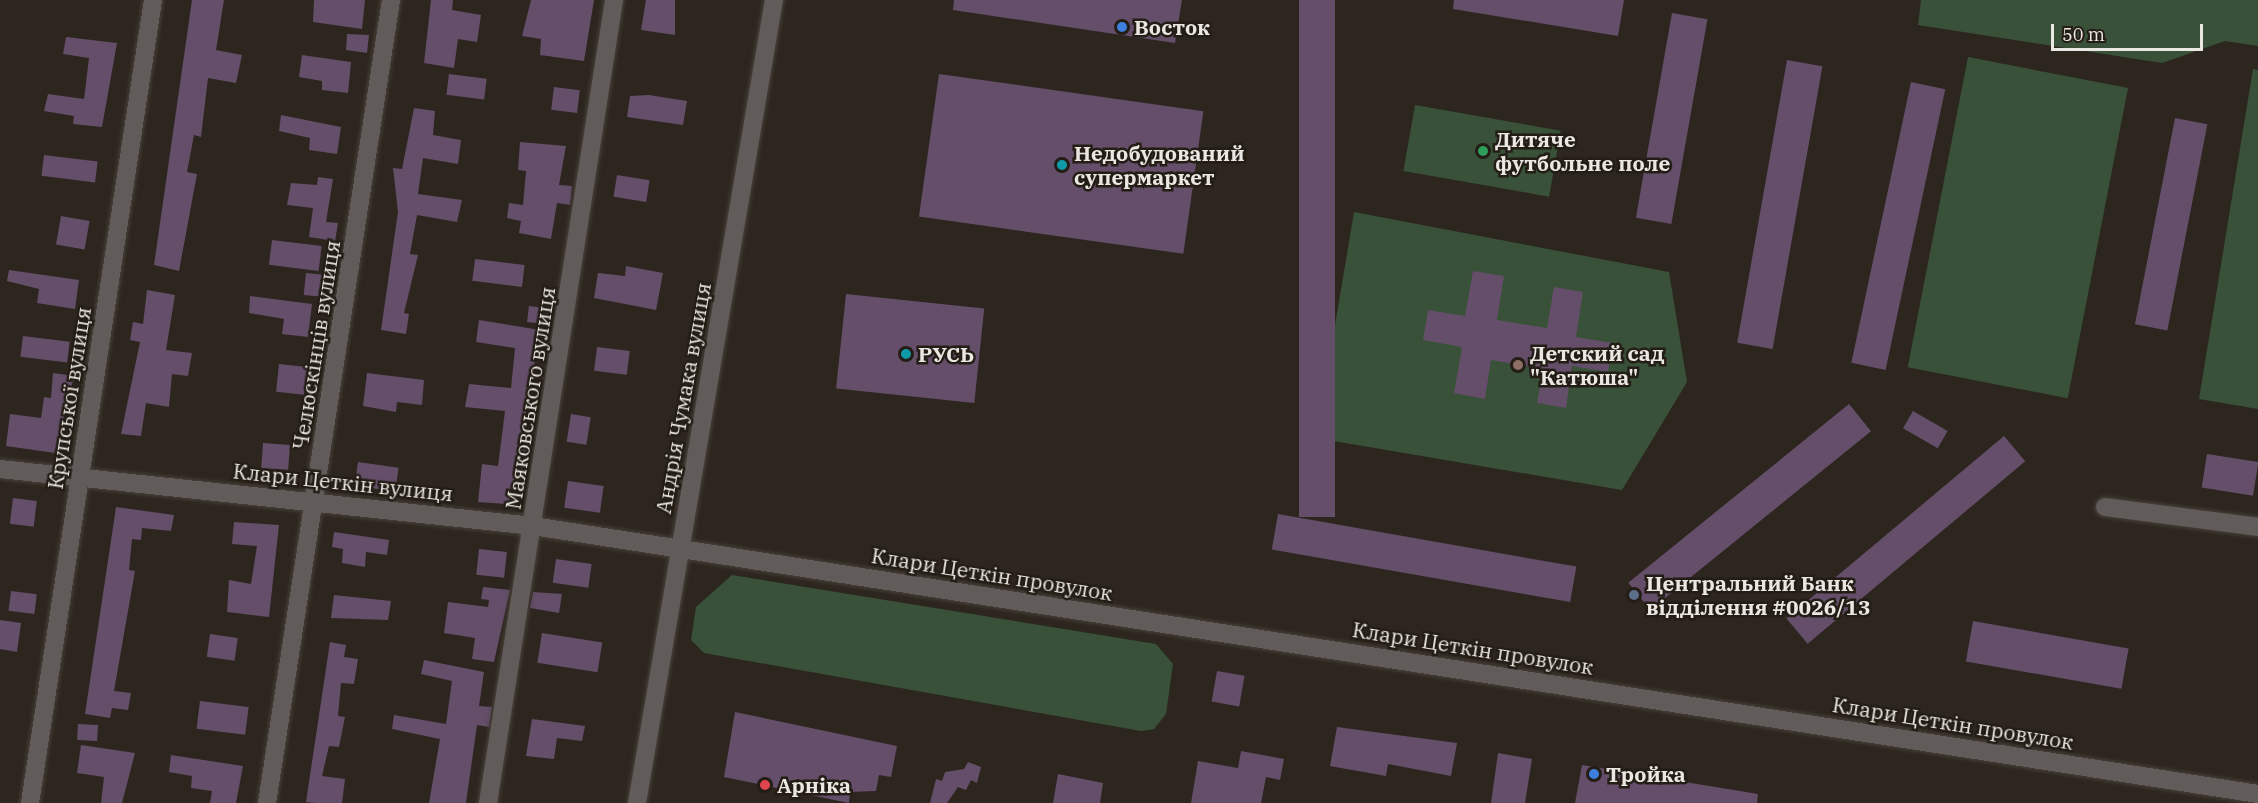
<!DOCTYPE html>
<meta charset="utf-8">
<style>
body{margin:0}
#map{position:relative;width:2258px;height:803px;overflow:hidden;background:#2d261f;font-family:"IBM Plex Serif",serif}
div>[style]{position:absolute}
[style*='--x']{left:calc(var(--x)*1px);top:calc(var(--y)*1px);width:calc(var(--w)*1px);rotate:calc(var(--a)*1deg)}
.green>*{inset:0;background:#385138;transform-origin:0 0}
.building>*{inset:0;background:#644e69;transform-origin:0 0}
.roads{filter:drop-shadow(0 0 2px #48413a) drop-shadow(0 0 2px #48413a)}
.minor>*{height:18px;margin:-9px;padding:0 9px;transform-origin:9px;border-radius:9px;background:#615c5a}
.dots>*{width:16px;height:16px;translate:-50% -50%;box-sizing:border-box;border:3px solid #231d16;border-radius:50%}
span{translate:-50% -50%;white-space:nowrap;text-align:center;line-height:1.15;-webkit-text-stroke:5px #231d16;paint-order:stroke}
.poi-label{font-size:21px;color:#ebe7e2;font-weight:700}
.left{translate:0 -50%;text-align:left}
.street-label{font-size:21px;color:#ebe7e2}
.scale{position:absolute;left:2051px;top:24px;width:152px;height:27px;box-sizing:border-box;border:3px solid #ebe7e2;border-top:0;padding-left:8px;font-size:18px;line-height:21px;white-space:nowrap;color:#ebe7e2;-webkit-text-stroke:4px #231d16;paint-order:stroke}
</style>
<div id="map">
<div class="green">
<i style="clip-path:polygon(1921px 0,2258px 0,2258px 46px,2225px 41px,2162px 63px,1918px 25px)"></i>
<i style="left:1968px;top:57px;width:163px;height:316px;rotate:11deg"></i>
<i style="clip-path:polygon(2253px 69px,2258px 70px,2258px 409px,2199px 399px)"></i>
<i style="left:1415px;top:105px;width:148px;height:67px;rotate:10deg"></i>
<i style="clip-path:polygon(1354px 212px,1669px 272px,1687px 382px,1622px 490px,1316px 438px)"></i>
<i style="clip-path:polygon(732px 575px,1156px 644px,1173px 664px,1166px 714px,1154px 729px,1141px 731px,704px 653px,691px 640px,696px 607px)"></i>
</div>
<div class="building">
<i style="clip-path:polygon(192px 0,224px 0,216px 50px,242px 55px,236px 83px,208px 78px,201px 137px,194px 135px,187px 172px,197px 174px,179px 271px,154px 265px)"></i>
<i style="clip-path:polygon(314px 0,365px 0,362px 29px,313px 22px)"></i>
<i style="clip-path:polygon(431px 0,453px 0,452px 10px,481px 15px,477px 42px,458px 39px,454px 68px,424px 63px)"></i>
<i style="clip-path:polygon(531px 0,594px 0,584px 61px,540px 55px,541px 39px,522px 36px)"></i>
<i style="clip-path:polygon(646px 0,675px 0,675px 35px,641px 30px)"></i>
<i style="clip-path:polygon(954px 0,1182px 0,1175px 43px,953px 10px)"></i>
<i style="left:1299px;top:0;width:36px;height:517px"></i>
<i style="clip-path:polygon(1454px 0,1624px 0,1618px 36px,1453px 9px)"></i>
<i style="left:1672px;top:13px;width:36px;height:208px;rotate:10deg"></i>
<i style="clip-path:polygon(347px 34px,369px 35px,367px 53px,346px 50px)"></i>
<i style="clip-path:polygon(66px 37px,117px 43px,102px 127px,73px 124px,74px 116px,44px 111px,48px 94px,84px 99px,89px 58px,63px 54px)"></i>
<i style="clip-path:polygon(302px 55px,351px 62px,348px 93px,322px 90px,322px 81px,299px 77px)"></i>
<i style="left:1787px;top:60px;width:36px;height:287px;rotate:10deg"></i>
<i style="left:449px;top:74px;width:38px;height:21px;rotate:7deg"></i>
<i style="left:939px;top:74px;width:267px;height:144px;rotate:8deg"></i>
<i style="left:1911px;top:82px;width:35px;height:287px;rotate:12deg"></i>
<i style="left:554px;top:87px;width:26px;height:23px;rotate:7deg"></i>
<i style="clip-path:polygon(649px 95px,687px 101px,683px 125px,627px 117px,630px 96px)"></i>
<i style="clip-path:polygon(414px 108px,435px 111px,433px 135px,461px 140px,458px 164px,423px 158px,418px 194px,462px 200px,457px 222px,417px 215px,410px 254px,418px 255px,404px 313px,409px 314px,406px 334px,381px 330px,398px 212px,393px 168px,402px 169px)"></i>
<i style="clip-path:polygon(281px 115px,341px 127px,337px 154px,309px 150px,310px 138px,279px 131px)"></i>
<i style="left:2175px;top:118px;width:33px;height:210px;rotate:11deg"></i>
<i style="clip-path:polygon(520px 142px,566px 146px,559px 185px,572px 186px,570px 205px,557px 203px,551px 239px,519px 233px,521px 221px,507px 218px,509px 203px,523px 205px,526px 171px,518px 170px)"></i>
<i style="left:44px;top:155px;width:54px;height:21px;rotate:7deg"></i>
<i style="left:617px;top:175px;width:33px;height:22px;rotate:9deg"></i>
<i style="clip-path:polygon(318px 177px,333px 179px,326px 222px,338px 223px,335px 241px,309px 237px,313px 208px,287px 205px,291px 183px,317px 185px)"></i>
<i style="left:61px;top:216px;width:29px;height:29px;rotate:10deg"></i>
<i style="left:272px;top:240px;width:50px;height:25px;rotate:7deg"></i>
<i style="left:475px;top:259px;width:50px;height:22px;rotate:7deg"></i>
<i style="clip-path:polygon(626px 266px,663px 273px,656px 310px,594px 298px,598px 273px,625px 276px)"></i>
<i style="clip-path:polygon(9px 270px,79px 280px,75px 309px,37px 303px,39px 289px,7px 281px)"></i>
<i style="clip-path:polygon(1473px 271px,1504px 276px,1497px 320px,1547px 328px,1554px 287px,1583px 292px,1576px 337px,1613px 343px,1608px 372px,1572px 366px,1566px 408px,1537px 403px,1543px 369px,1491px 360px,1485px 399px,1454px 393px,1462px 347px,1423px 340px,1428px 310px,1465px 316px)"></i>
<i style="left:306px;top:273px;width:19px;height:22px;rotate:6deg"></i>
<i style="clip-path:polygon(147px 290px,175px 295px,166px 350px,192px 353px,188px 376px,172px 374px,169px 407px,146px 403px,141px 436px,121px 434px,140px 342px,130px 340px,133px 322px,143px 324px)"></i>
<i style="left:846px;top:294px;width:139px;height:95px;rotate:6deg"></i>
<i style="clip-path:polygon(250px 296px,312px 304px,308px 337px,282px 334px,284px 319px,249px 313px)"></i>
<i style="left:529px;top:306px;width:23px;height:16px;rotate:7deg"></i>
<i style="clip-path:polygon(479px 320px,540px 330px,524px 428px,525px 445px,532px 446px,530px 465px,523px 464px,519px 505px,478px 502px,482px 464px,498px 466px,505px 411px,465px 407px,469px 384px,511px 388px,515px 348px,476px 342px)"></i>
<i style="left:23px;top:336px;width:47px;height:21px;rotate:7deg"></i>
<i style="left:597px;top:347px;width:33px;height:24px;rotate:7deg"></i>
<i style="left:279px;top:364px;width:28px;height:28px;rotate:6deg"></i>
<i style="clip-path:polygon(53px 373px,74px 376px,55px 453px,6px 446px,10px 414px,41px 418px,44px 397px,51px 398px)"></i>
<i style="clip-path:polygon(367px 373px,424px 380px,422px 405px,397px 402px,396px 412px,363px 406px)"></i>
<i style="left:1849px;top:404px;width:35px;height:284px;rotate:51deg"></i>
<i style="left:1913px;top:411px;width:40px;height:20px;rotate:30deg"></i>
<i style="left:571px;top:414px;width:20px;height:28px;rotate:9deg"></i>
<i style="left:2004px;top:436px;width:33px;height:284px;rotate:50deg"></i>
<i style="left:263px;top:443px;width:27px;height:25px;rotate:4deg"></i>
<i style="left:2207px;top:454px;width:52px;height:34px;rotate:9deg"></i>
<i style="left:358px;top:462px;width:41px;height:24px;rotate:8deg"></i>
<i style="left:568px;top:481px;width:36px;height:27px;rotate:8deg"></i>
<i style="left:13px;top:498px;width:24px;height:26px;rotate:7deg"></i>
<i style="clip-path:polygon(116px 507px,174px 515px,171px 531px,142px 528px,141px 540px,132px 539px,129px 570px,135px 571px,114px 691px,131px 693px,128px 710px,112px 708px,110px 718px,85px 714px)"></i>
<i style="left:1278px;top:514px;width:303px;height:36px;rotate:10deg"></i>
<i style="clip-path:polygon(234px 522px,279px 525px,269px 617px,227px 612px,229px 580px,251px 584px,257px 546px,232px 544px)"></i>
<i style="clip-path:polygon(334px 532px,389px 540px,387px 555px,366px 552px,365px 567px,342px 563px,343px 549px,332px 547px)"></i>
<i style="left:479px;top:549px;width:28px;height:26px;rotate:6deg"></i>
<i style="left:556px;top:559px;width:36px;height:24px;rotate:8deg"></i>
<i style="clip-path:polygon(483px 587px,510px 590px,494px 662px,472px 659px,475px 638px,444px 633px,448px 602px,488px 607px,489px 600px,481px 599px)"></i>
<i style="left:11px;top:591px;width:26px;height:20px;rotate:7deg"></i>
<i style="clip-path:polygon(533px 592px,562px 594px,559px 613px,530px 608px)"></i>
<i style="clip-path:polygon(334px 595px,391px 601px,388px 620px,331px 618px)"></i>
<i style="clip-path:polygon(0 620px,21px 623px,17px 652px,0 649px)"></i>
<i style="left:1973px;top:621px;width:158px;height:41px;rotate:10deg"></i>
<i style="left:542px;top:633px;width:61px;height:30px;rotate:9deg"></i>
<i style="left:210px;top:634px;width:28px;height:23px;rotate:8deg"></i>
<i style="clip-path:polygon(330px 642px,346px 645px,344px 657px,358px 659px,354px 684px,341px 683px,338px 716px,345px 717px,339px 747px,329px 746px,322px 776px,345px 779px,342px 803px,315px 803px,306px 802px)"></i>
<i style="clip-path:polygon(424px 660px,484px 672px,479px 706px,492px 707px,489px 727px,477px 725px,466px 803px,429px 803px,440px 739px,392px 729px,394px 715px,446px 724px,452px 681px,421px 674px)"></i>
<i style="left:1217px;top:671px;width:28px;height:31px;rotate:10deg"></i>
<i style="left:200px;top:701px;width:49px;height:28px;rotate:7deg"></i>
<i style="clip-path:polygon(735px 712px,897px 746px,891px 777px,879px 775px,876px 791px,850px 792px,849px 803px,724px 777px)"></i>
<i style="clip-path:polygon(532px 719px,585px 726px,582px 741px,557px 738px,554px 759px,526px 756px)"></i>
<i style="left:78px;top:724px;width:20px;height:16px;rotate:3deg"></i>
<i style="clip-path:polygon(1337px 727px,1457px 743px,1451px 776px,1388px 764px,1386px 776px,1330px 766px)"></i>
<i style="clip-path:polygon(81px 745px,135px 753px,122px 803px,101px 803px,104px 777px,77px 773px)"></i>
<i style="clip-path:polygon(1241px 751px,1284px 759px,1280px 780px,1266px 777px,1261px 803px,1191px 803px,1198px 761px,1238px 768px)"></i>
<i style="clip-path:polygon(1498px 753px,1532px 759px,1525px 803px,1491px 803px)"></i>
<i style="clip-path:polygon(171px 755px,243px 766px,236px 803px,210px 803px,212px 791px,191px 788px,192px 776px,169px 772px)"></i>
<i style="clip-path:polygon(968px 762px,981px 767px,977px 783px,971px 780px,966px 790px,958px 787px,947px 803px,930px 803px,936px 779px,942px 781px,945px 772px,964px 769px)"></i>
<i style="clip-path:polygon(1582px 765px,1758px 794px,1757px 803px,1575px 803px)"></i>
<i style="clip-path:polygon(1058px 774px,1103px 783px,1100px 803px,1053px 803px)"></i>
</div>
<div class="roads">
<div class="minor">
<i style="--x:0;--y:469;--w:536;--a:6.1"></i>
<i style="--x:533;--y:526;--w:1746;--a:8.83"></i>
<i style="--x:2105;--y:507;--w:154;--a:7.4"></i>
<i style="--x:30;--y:803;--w:812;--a:-81.29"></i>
<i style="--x:267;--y:803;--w:813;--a:-81.22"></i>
<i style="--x:488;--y:803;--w:813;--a:-81.08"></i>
<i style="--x:637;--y:803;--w:815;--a:-80.32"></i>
</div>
</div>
<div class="dots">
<i style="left:1122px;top:27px;background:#3f7fe0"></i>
<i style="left:1483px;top:151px;background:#2e9e5b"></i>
<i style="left:1062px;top:165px;background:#0f9aa8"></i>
<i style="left:906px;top:354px;background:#0f9aa8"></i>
<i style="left:1518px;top:365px;background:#8d6e63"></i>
<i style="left:1634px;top:595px;background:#5c6f8a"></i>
<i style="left:1594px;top:774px;background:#3f7fe0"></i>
<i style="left:765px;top:785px;background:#e0444e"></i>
</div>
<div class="poi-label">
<span class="left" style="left:1134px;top:27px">Восток</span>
<span class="left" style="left:1495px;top:151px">Дитяче<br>футбольне поле</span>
<span class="left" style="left:1074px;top:165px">Недобудований<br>супермаркет</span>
<span class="left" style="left:1530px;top:365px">Детский сад<br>"Катюша"</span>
<span class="left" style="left:918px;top:354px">РУСЬ</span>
<span class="left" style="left:1646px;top:595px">Центральний Банк<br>відділення #0026/13</span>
<span class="left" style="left:1606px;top:774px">Тройка</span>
<span class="left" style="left:777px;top:785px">Арніка</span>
</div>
<div class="street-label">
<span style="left:316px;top:345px;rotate:-81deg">Челюскінців вулиця</span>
<span style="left:69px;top:398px;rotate:-81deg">Крупської вулиця</span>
<span style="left:530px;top:398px;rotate:-81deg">Маяковського вулиця</span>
<span style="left:683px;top:398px;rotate:-80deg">Андрія Чумака вулиця</span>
<span style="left:343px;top:482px;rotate:6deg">Клари Цеткін вулиця</span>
<span style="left:992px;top:574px;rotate:9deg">Клари Цеткін провулок</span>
<span style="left:1473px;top:648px;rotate:9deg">Клари Цеткін провулок</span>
<span style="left:1953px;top:723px;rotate:9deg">Клари Цеткін провулок</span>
</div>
<div class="scale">50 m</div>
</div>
